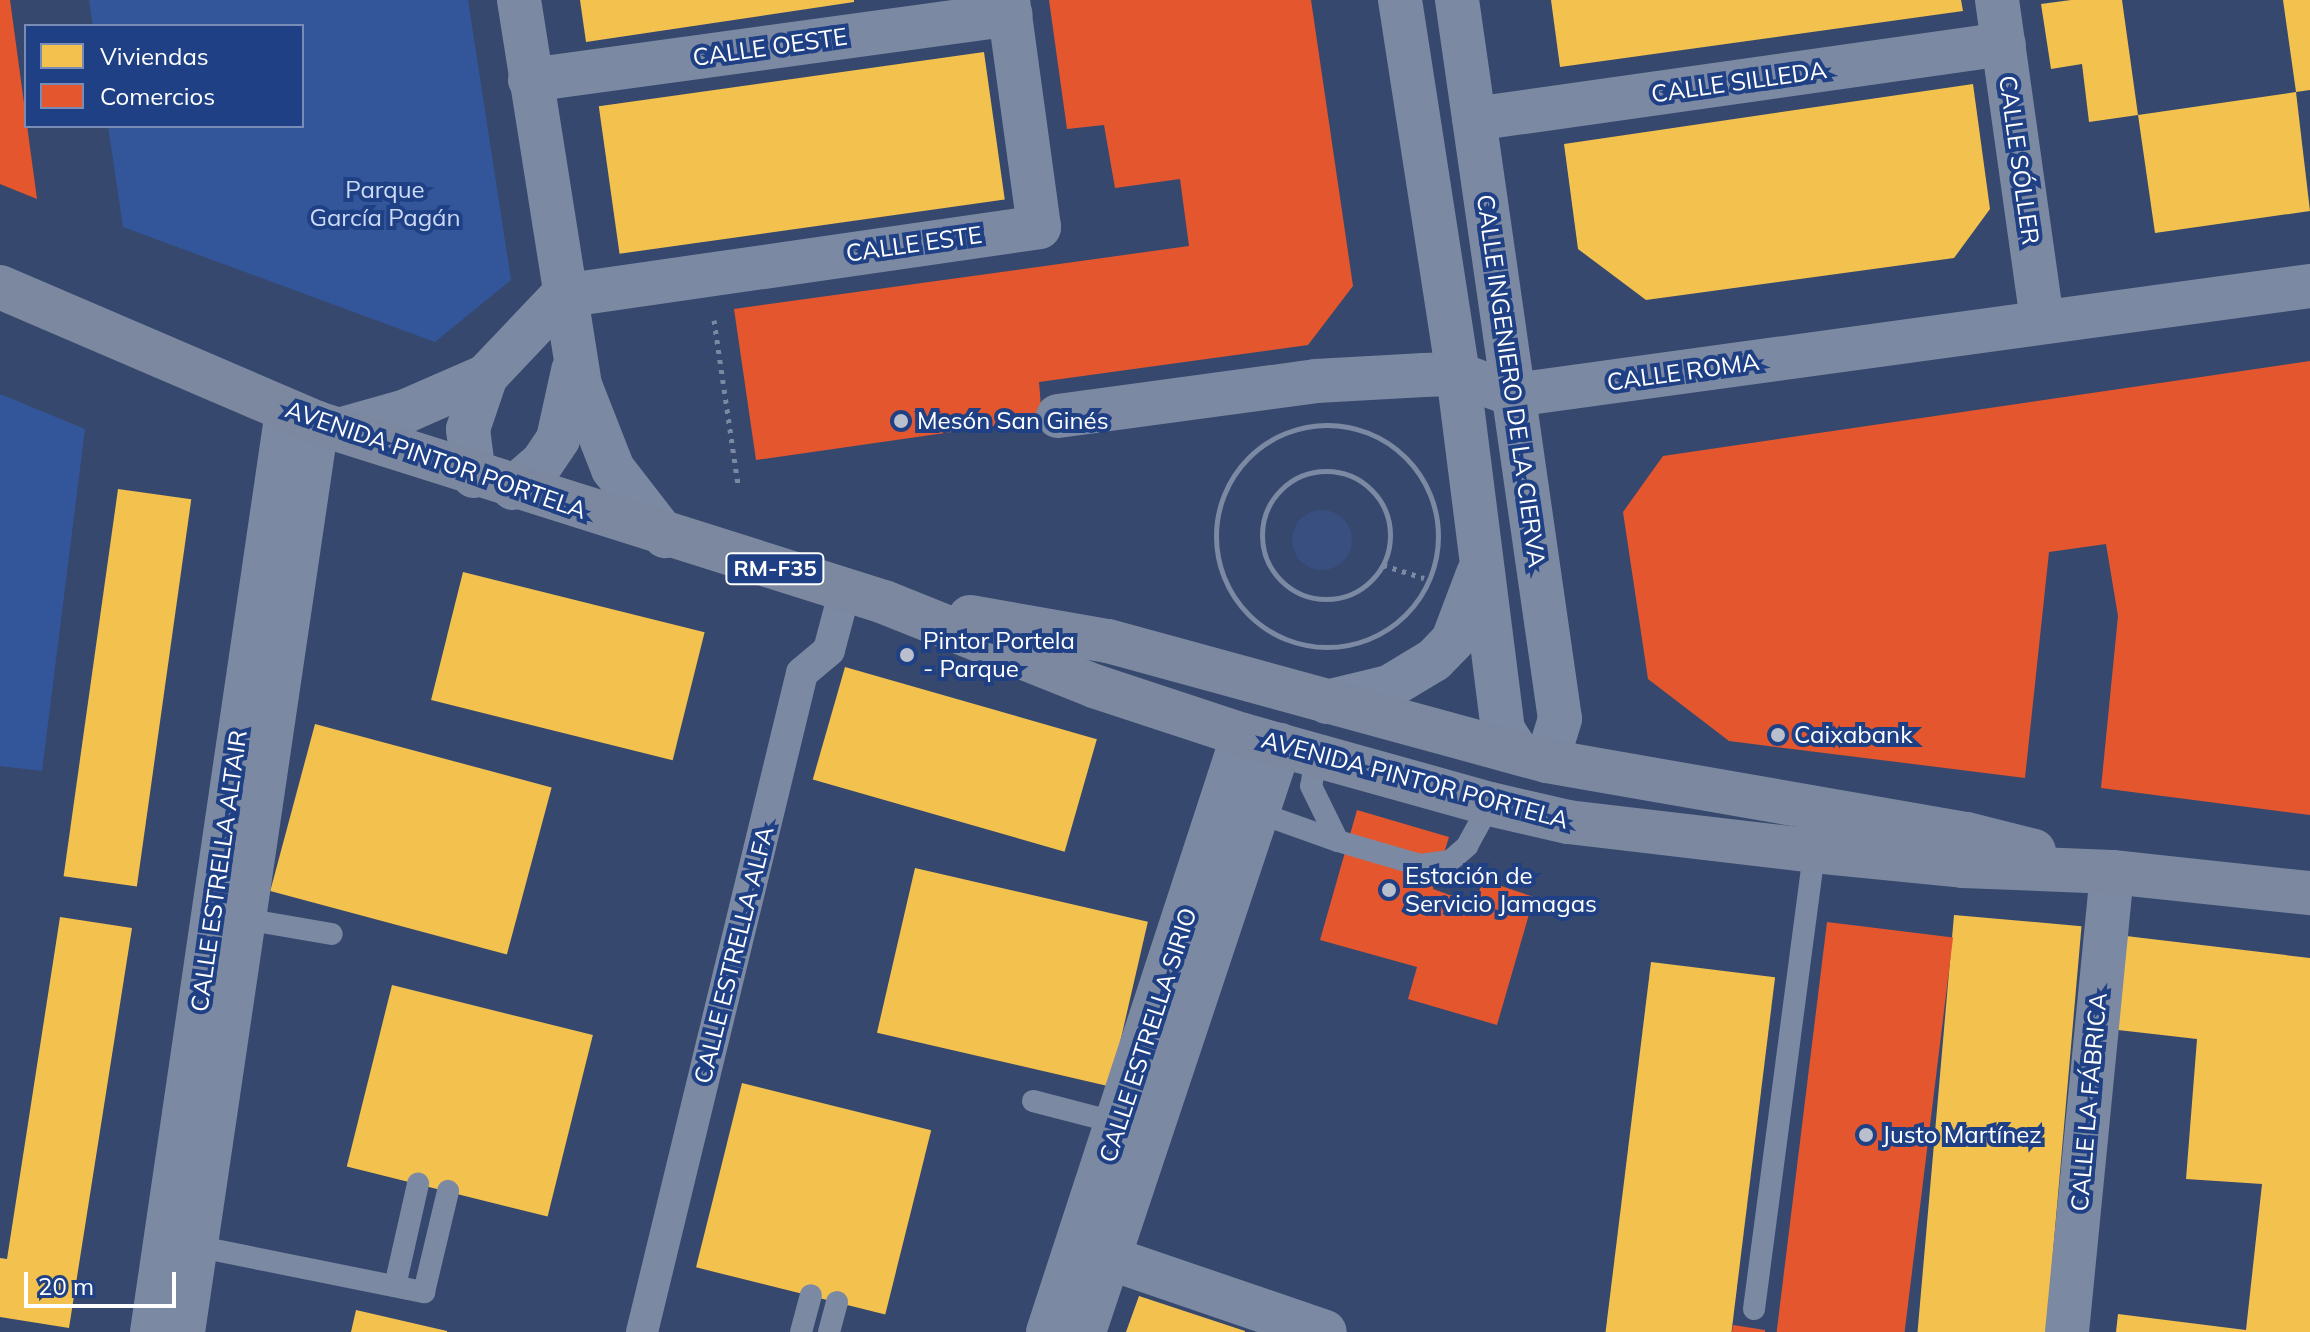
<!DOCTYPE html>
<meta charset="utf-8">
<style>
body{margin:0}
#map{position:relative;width:2310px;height:1332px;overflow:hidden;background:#36486d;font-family:Mulish,sans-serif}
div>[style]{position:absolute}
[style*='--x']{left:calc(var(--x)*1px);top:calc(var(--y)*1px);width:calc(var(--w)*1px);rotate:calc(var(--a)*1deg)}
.green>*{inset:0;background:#33569a}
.water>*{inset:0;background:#384f80}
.round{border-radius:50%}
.homes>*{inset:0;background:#f2c14e;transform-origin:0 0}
.shops>*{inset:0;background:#e4572e;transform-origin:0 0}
.path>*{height:5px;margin-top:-2.5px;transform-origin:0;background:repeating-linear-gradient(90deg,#7c89a3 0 4px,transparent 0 10px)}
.path>.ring{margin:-2.5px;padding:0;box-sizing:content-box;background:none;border:5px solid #7c89a3;border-radius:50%}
.service>*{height:22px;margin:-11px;padding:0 11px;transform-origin:11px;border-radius:11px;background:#7c89a3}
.pedestrian>*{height:32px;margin:-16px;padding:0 16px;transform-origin:16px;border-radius:16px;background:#7c89a3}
.minor>*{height:44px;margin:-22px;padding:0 22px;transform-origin:22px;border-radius:22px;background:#7c89a3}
.tertiary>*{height:44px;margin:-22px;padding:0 22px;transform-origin:22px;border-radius:22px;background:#7c89a3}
.primary>*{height:44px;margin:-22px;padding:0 22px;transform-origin:22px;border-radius:22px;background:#7b88a0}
.dots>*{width:22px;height:22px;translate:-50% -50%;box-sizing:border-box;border:4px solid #1f4084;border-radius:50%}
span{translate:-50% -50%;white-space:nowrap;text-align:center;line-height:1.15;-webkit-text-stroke:8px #1f4084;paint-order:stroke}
.shield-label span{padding:2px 6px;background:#1f4084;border:2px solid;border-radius:6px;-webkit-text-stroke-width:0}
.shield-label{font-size:22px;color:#fff;font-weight:700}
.street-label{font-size:24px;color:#fff}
.park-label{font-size:24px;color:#cbdaf7}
.poi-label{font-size:24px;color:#fff}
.left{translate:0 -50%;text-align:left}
.legend{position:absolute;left:24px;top:24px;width:280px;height:104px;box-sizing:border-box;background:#1f4084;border:2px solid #798cb5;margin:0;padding:10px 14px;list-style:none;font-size:24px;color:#fff}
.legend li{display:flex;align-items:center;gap:16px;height:40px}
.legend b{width:40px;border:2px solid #798cb5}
.scale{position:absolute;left:24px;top:1272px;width:152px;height:36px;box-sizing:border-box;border:4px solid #fff;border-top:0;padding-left:10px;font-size:24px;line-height:28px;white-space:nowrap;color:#fff;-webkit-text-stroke:6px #1f4084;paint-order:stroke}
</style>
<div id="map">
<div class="green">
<i style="clip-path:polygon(89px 0,468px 0,511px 280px,435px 342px,123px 227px,108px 126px,302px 126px,302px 26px,93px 26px)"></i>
<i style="clip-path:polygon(0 394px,85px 429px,42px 771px,0 766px)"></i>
</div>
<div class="water">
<i class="round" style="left:1292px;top:510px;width:60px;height:60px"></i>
</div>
<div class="homes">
<i style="clip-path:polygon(580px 0,854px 0,854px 2px,586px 42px)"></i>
<i style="clip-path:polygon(1551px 0,1961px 0,1963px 11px,1560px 67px)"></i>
<i style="clip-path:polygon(2071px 0,2122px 0,2138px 115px,2089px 122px,2082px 64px,2051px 69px,2041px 4px)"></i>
<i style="clip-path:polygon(2283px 0,2310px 0,2310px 90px,2296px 92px,2310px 211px,2155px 233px,2138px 115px,2296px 92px)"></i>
<i style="left:984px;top:52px;width:149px;height:389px;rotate:82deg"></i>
<i style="clip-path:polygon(1973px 84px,1990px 209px,1954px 258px,1646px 300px,1578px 249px,1564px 144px)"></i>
<i style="left:118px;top:489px;width:74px;height:391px;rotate:8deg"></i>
<i style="left:463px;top:572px;width:249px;height:132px;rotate:14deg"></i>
<i style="left:845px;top:667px;width:262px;height:117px;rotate:16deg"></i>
<i style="left:315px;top:724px;width:245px;height:173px;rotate:15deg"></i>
<i style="left:915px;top:868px;width:239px;height:169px;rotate:13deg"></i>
<i style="left:1954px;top:915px;width:128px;height:420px;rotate:5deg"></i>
<i style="clip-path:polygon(60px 917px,132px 928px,69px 1328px,0 1317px,0 1258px,7px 1259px)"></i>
<i style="clip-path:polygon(2126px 936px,2310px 958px,2310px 1332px,2116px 1332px,2118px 1314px,2246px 1330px,2262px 1184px,2186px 1179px,2197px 1039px,2118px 1030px)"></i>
<i style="left:1651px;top:962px;width:125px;height:373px;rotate:7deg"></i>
<i style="left:392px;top:985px;width:207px;height:187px;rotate:14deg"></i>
<i style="left:742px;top:1083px;width:195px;height:190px;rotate:14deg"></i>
<i style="clip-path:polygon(1139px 1296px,1245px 1331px,1245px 1332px,1126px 1332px)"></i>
<i style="clip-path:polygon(356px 1310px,447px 1331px,447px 1332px,351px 1332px)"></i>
</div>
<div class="shops">
<i style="clip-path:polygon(0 0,10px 0,37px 199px,0 184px)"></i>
<i style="clip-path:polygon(1049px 0,1311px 0,1353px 286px,1308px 345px,1039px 382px,1042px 419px,756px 460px,734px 309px,1189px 246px,1180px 179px,1115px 188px,1104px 125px,1067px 129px)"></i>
<i style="clip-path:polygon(2310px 361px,2310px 815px,2101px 788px,2118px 616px,2106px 544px,2049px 552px,2025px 778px,1729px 741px,1648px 679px,1623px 512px,1663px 456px)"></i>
<i style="clip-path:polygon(1357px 810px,1449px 837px,1433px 889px,1475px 904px,1483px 880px,1534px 897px,1497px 1025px,1408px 999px,1417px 967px,1320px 940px)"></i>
<i style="left:1827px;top:922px;width:127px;height:413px;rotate:7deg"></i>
<i style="clip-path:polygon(1733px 1325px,1765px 1330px,1765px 1332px,1732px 1332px)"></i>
</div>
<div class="path">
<i style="--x:714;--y:320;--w:167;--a:81.7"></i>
<i class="ring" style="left:1216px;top:425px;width:217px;height:217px"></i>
<i class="ring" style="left:1262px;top:471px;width:123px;height:123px"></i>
<i style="--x:1383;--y:565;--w:43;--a:17.6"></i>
</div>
<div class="service">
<i style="--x:1316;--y:756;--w:30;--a:99"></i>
<i style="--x:1311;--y:786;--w:61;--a:63.9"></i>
<i style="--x:1338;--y:841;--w:85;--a:16.3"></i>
<i style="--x:1420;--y:865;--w:30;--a:-8"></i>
<i style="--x:1450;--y:861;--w:23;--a:-41"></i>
<i style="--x:1467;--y:846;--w:48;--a:-61.3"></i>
<i style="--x:1259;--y:813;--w:84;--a:19.5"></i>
<i style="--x:239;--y:918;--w:94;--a:9.8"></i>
<i style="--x:1033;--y:1101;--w:95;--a:14.6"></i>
<i style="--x:190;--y:1245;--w:239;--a:11.4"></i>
<i style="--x:424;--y:1292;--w:104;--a:-76.6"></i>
<i style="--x:395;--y:1286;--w:105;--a:-77.3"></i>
<i style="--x:1754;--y:1309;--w:462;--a:-82.5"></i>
<i style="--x:801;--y:1332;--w:38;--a:-75"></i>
<i style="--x:829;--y:1332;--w:31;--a:-75"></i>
</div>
<div class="pedestrian">
<i style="--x:642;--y:1332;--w:678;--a:-76.35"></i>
<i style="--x:802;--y:673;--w:35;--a:-40"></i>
<i style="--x:829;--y:650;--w:62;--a:-75.1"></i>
</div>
<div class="minor">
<i style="--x:519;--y:0;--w:390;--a:81"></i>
<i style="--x:580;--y:385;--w:90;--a:68.6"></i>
<i style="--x:613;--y:469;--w:85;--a:52.2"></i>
<i style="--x:1997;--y:0;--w:322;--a:82"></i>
<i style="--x:530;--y:80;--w:485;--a:-7.8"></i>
<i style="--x:1474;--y:119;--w:535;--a:-8.05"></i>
<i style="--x:562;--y:296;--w:482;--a:-8.2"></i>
<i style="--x:1039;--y:227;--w:229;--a:-97.8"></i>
<i style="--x:1058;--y:416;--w:260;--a:-7.7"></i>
<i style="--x:1316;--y:381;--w:108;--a:-3.2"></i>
<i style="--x:1424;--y:375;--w:34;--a:-2"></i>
<i style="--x:1458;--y:374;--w:60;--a:20.6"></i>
<i style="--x:1514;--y:395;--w:803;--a:-7.8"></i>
<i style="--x:339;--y:430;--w:70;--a:-15.8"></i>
<i style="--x:406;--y:411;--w:87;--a:-23.6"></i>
<i style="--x:486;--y:376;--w:110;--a:-46.5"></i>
<i style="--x:474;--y:476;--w:47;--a:-97.3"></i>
<i style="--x:468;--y:429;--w:56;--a:-71.2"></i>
<i style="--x:513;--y:488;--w:38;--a:-41"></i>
<i style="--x:542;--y:463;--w:29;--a:-56"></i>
<i style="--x:558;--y:439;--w:70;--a:-77.6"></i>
<i style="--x:1109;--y:1258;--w:228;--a:18.9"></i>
<i style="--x:152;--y:1332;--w:931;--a:-81.66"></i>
<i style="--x:183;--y:1332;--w:919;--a:-81.61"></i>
<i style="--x:1048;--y:1332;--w:628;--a:-71.91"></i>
<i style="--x:1084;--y:1332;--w:619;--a:-71.54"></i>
<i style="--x:2067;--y:1332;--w:462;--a:-84.4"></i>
</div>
<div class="tertiary">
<i style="--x:1400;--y:0;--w:378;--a:81.2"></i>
<i style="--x:1458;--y:374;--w:359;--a:82.8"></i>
<i style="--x:1503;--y:730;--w:27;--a:57"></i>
<i style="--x:1457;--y:0;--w:726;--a:81.85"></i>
<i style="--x:1560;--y:719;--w:44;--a:107.2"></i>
<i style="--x:1327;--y:702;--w:64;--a:-13.6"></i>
<i style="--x:1389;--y:687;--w:52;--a:-31"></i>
<i style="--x:1434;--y:660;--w:28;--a:-46"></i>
<i style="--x:1453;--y:640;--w:71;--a:-69.3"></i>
</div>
<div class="primary">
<i style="--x:0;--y:287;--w:345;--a:23.2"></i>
<i style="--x:317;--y:423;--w:595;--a:17.52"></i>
<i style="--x:884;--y:602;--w:226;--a:21.8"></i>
<i style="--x:1094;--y:686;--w:157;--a:18.2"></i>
<i style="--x:1243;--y:735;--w:256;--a:15.6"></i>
<i style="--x:1490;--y:804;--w:80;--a:13"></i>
<i style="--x:1568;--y:822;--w:248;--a:6.7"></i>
<i style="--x:1814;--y:851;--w:150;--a:5.7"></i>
<i style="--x:1963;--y:866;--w:149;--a:2.3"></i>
<i style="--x:2112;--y:872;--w:199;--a:6.1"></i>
<i style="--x:970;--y:617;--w:140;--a:9.9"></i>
<i style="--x:1108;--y:641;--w:455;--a:15.3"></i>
<i style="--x:1547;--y:761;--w:426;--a:9.9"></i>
<i style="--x:1967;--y:834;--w:69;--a:14.2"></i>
</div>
<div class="dots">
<i style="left:901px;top:421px;background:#b9bfcc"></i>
<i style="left:907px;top:655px;background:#b9bfcc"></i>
<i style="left:1778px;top:735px;background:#b9bfcc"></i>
<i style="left:1389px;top:890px;background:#b9bfcc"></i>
<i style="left:1866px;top:1135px;background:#b9bfcc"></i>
</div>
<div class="shield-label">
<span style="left:775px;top:569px">RM-F35</span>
</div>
<div class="street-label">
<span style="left:770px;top:47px;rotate:-8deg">CALLE OESTE</span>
<span style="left:1739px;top:82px;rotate:-8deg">CALLE SILLEDA</span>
<span style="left:2019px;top:160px;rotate:82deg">CALLE SÓLLER</span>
<span style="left:914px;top:244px;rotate:-8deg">CALLE ESTE</span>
<span style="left:1683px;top:372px;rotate:-8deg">CALLE ROMA</span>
<span style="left:1511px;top:381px;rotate:82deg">CALLE INGENIERO DE LA CIERVA</span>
<span style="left:436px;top:460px;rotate:19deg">AVENIDA PINTOR PORTELA</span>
<span style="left:1415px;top:780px;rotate:15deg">AVENIDA PINTOR PORTELA</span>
<span style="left:219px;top:871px;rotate:-82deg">CALLE ESTRELLA ALTAIR</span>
<span style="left:734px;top:955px;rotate:-76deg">CALLE ESTRELLA ALFA</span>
<span style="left:1148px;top:1035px;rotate:-72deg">CALLE ESTRELLA SIRIO</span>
<span style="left:2089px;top:1102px;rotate:-85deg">CALLE LA FÁBRICA</span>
</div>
<div class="park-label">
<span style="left:385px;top:204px">Parque<br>García Pagán</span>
</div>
<div class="poi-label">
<span class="left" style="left:917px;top:421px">Mesón San Ginés</span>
<span class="left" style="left:923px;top:655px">Pintor Portela<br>- Parque</span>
<span class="left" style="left:1794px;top:735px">Caixabank</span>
<span class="left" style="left:1405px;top:890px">Estación de<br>Servicio Jamagas</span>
<span class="left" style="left:1882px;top:1135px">Justo Martínez</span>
</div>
<ul class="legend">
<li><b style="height:22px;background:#f2c14e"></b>Viviendas</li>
<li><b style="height:22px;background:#e4572e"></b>Comercios</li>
</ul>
<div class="scale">20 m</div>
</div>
